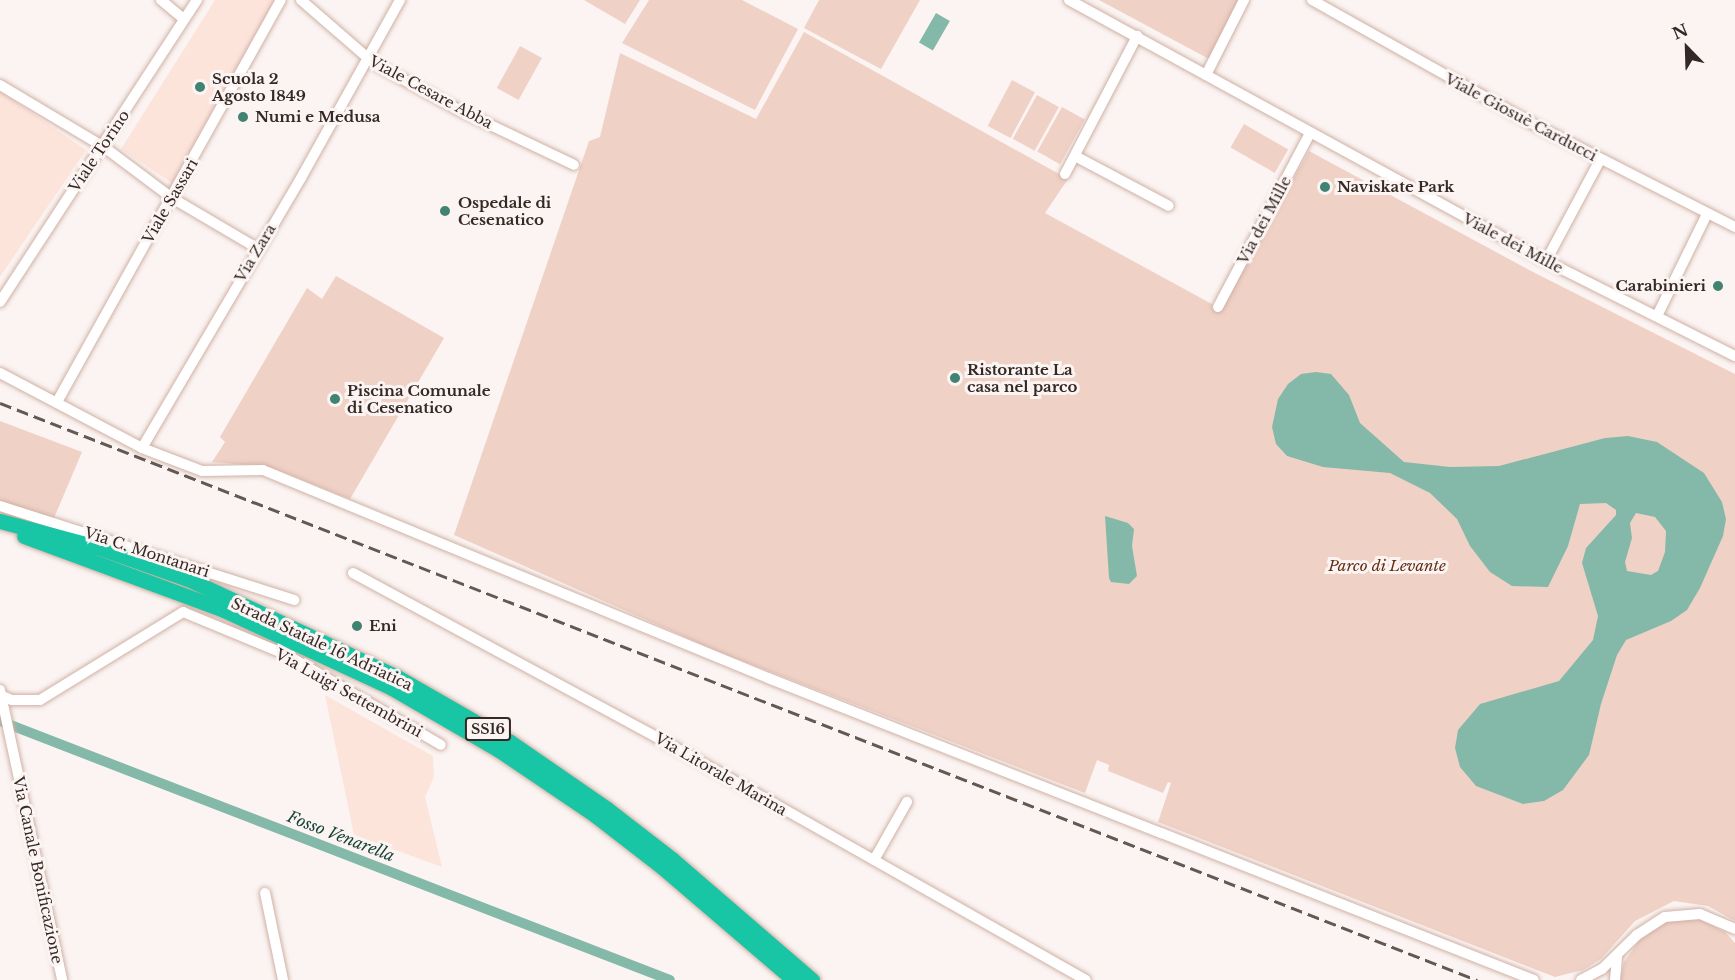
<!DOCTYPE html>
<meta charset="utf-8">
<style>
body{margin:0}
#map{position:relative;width:1735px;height:980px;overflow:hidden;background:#fbf4f2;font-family:"Libre Baskerville",serif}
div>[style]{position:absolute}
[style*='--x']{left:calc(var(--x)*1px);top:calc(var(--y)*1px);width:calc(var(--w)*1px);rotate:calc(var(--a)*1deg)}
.built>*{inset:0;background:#fde4db}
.green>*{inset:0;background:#f0d1c6;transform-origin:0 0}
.water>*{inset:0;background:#84b9aa;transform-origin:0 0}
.canal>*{height:10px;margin:-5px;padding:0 5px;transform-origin:5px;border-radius:5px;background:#84b9aa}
.roads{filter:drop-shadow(0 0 2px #d0b1a5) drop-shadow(0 0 2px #d0b1a5)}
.minor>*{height:10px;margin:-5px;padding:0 5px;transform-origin:5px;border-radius:5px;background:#fff}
.highway>*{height:15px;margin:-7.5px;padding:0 7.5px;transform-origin:7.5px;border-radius:7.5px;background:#18c6a5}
.rail>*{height:3px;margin-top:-1.5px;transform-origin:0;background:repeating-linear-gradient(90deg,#625854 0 12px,transparent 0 18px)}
.dots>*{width:16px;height:16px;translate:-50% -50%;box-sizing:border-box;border:3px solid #fbf4f2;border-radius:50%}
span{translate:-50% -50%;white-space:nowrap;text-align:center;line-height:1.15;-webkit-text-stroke:6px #fbf4f2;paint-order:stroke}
.shield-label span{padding:2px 4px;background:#fbf4f2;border:2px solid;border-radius:4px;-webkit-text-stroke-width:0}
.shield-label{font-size:14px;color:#352925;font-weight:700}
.poi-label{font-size:15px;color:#352925;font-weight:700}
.left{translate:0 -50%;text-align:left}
.right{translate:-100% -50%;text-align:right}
.street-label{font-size:15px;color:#352925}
.park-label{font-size:15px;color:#642b12;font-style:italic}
.water-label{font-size:16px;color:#154439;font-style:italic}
.north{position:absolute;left:1657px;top:18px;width:60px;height:60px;-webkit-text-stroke:4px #fbf4f2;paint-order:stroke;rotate:337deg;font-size:16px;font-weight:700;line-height:24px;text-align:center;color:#352925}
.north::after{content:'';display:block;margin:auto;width:21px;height:27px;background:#352925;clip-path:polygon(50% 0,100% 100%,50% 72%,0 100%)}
</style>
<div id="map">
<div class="built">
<i style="clip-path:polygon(215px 0,275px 0,172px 183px,121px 149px)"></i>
<i style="clip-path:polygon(0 91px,86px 150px,0 277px)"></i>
<i style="clip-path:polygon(325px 695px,433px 756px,434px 777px,425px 797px,442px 867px,354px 835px)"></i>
</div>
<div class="green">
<i style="clip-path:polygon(584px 0,640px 0,625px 24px)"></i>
<i style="clip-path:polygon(649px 0,742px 0,798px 29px,755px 110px,622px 43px)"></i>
<i style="clip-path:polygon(819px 0,920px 0,881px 69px,804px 28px)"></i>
<i style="clip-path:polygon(1099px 0,1238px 0,1209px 59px)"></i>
<i style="clip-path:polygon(804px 32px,1068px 179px,1045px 213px,1221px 309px,1309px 151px,1533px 272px,1735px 374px,1735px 921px,1708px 906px,1674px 901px,1635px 921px,1601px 959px,1583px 970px,1555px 977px,1158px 822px,1171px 783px,1168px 782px,1163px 793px,1108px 771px,1109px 765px,1097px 760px,1085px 793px,719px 652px,454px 535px,589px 141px,600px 137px,620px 53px,756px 119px)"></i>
<i style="left:520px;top:46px;width:25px;height:48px;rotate:29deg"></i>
<i style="left:1012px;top:80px;width:26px;height:52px;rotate:28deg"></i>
<i style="left:1037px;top:95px;width:25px;height:50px;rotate:29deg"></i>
<i style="left:1062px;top:107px;width:26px;height:51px;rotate:29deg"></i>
<i style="left:1244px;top:124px;width:51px;height:27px;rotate:30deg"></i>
<i style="clip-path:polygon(336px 276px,444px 338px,350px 499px,270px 467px,212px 462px,225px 442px,220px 437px,307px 288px,322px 299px)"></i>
<i style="clip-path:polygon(0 421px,82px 452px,54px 518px,0 501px)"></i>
<i style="clip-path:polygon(1677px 918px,1700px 919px,1725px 932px,1735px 943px,1735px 980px,1620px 980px,1624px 962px,1641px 938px,1660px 923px)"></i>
</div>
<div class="water">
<i style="left:936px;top:13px;width:16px;height:34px;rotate:30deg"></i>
<i style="clip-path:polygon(evenodd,1316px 372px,1331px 374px,1349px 395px,1360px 423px,1404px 462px,1450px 467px,1499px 466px,1605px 438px,1628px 436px,1657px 442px,1704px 473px,1722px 502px,1726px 519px,1723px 536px,1700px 588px,1687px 610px,1671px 621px,1626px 640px,1617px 655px,1601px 704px,1589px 755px,1563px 790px,1544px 801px,1523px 804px,1476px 786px,1460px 767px,1455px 748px,1458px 730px,1480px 704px,1559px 681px,1593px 640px,1598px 616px,1582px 563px,1586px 548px,1616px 515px,1616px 510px,1606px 503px,1580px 504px,1568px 546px,1548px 587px,1512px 586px,1490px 572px,1470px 546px,1457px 519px,1430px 493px,1390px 473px,1323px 467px,1287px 456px,1276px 444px,1272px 427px,1278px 399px,1288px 384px,1301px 374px,1316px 372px,1636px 513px,1655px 517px,1666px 531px,1665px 552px,1658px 571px,1651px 575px,1627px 571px,1625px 562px,1632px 538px,1630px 523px,1636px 513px)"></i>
<i style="clip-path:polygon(1105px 516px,1128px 523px,1134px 529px,1132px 546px,1137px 576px,1129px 584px,1111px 582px,1109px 578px)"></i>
</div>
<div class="canal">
<i style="--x:0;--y:721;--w:718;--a:21.13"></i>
</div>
<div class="roads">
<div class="minor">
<i style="--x:161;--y:0;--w:30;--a:40"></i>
<i style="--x:301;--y:0;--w:98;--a:40.9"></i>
<i style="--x:375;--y:64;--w:98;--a:28.7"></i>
<i style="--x:461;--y:111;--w:125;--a:25.5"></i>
<i style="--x:1069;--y:0;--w:537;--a:28.71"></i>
<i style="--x:1540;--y:258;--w:218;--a:26.7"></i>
<i style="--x:1312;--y:0;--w:249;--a:29.3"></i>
<i style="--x:1529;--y:122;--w:231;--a:27"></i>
<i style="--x:1206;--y:75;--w:84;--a:-63.1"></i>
<i style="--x:0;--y:85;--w:121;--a:30.8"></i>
<i style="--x:104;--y:147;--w:85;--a:36.9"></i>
<i style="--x:172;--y:198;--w:99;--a:30.5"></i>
<i style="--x:1075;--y:156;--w:106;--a:28"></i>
<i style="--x:1065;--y:174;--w:156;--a:-62.4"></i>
<i style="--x:1546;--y:261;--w:115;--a:-61.9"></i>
<i style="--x:0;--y:302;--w:361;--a:-56.9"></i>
<i style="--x:1218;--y:307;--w:197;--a:-62.1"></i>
<i style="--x:1657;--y:316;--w:114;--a:-63.9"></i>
<i style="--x:0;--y:373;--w:161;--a:27.8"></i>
<i style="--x:142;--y:448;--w:64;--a:21"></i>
<i style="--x:202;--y:471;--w:61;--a:-0.9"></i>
<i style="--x:263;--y:470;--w:546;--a:22.39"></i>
<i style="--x:768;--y:678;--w:823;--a:21.52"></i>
<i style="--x:57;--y:402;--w:460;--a:-60.9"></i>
<i style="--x:142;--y:448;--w:313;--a:-59.5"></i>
<i style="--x:301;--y:178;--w:204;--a:-60.9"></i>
<i style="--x:0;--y:506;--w:309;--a:17.7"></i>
<i style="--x:353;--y:573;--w:349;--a:28.4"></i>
<i style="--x:660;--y:739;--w:489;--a:29.5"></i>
<i style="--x:0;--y:690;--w:297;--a:77.9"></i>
<i style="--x:0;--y:695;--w:13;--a:23"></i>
<i style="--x:12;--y:700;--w:28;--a:0"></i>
<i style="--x:40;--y:700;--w:168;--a:-31.6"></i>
<i style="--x:183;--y:612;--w:113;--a:22.5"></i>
<i style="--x:287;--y:655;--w:178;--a:30.3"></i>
<i style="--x:874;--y:860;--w:67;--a:-60.4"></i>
<i style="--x:265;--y:893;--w:89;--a:78.3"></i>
<i style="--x:1581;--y:980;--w:24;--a:-28"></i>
<i style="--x:1602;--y:969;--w:49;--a:-44.2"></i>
<i style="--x:1637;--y:935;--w:33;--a:-33"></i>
<i style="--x:1665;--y:917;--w:35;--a:-5"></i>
<i style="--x:1700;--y:914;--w:38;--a:23"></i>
<i style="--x:1615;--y:980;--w:23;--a:-85"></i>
</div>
<div class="highway">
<i style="--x:0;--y:521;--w:100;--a:15"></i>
<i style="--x:97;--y:547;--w:96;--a:19.4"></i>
<i style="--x:188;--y:579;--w:231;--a:25.1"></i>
<i style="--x:397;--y:677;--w:130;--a:29.9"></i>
<i style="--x:510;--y:742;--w:118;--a:34.6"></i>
<i style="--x:607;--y:809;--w:83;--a:37.7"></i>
<i style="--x:673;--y:860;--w:184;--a:40.8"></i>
<i style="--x:24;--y:536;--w:213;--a:20.3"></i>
<i style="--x:224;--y:610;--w:185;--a:24.9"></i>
<i style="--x:392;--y:688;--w:124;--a:30.1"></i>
<i style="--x:499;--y:750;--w:116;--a:34.1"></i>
<i style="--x:595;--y:815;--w:85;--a:37.8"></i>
<i style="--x:662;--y:867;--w:174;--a:40.6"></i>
</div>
</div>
<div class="rail">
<i style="--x:0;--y:403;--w:1586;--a:21.34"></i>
</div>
<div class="dots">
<i style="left:200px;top:87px;background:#418271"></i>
<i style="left:243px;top:117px;background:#418271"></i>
<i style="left:1325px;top:187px;background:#418271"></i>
<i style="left:445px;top:211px;background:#418271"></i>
<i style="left:1718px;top:286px;background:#418271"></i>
<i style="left:955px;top:378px;background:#418271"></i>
<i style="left:335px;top:399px;background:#418271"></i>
<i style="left:357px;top:626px;background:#418271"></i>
</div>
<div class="shield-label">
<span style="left:488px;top:729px">SS16</span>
</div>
<div class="poi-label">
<span class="left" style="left:212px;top:87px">Scuola 2<br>Agosto 1849</span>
<span class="left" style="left:255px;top:117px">Numi e Medusa</span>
<span class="left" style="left:1337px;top:187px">Naviskate Park</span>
<span class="left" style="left:458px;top:211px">Ospedale di<br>Cesenatico</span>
<span class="right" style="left:1706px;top:286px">Carabinieri</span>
<span class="left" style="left:967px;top:378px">Ristorante La<br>casa nel parco</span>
<span class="left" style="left:347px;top:399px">Piscina Comunale<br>di Cesenatico</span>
<span class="left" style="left:369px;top:626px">Eni</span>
</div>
<div class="street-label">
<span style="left:431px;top:92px;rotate:28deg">Viale Cesare Abba</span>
<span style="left:1521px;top:117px;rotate:28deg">Viale Giosuè Carducci</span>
<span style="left:99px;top:151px;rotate:-56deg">Viale Torino</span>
<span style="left:170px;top:201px;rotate:-60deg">Viale Sassari</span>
<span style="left:1264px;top:220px;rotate:-62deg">Via dei Mille</span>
<span style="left:1513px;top:243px;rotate:28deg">Viale dei Mille</span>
<span style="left:255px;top:253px;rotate:-59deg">Via Zara</span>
<span style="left:147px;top:552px;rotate:18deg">Via C. Montanari</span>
<span style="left:322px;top:644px;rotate:25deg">Strada Statale 16 Adriatica</span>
<span style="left:349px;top:693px;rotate:29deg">Via Luigi Settembrini</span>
<span style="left:721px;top:774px;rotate:30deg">Via Litorale Marina</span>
<span style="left:38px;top:870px;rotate:78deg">Via Canale Bonificazione</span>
</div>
<div class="park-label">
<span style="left:1387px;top:566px">Parco di Levante</span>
</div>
<div class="water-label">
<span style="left:341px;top:836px;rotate:21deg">Fosso Venarella</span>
</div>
<div class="north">N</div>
</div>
